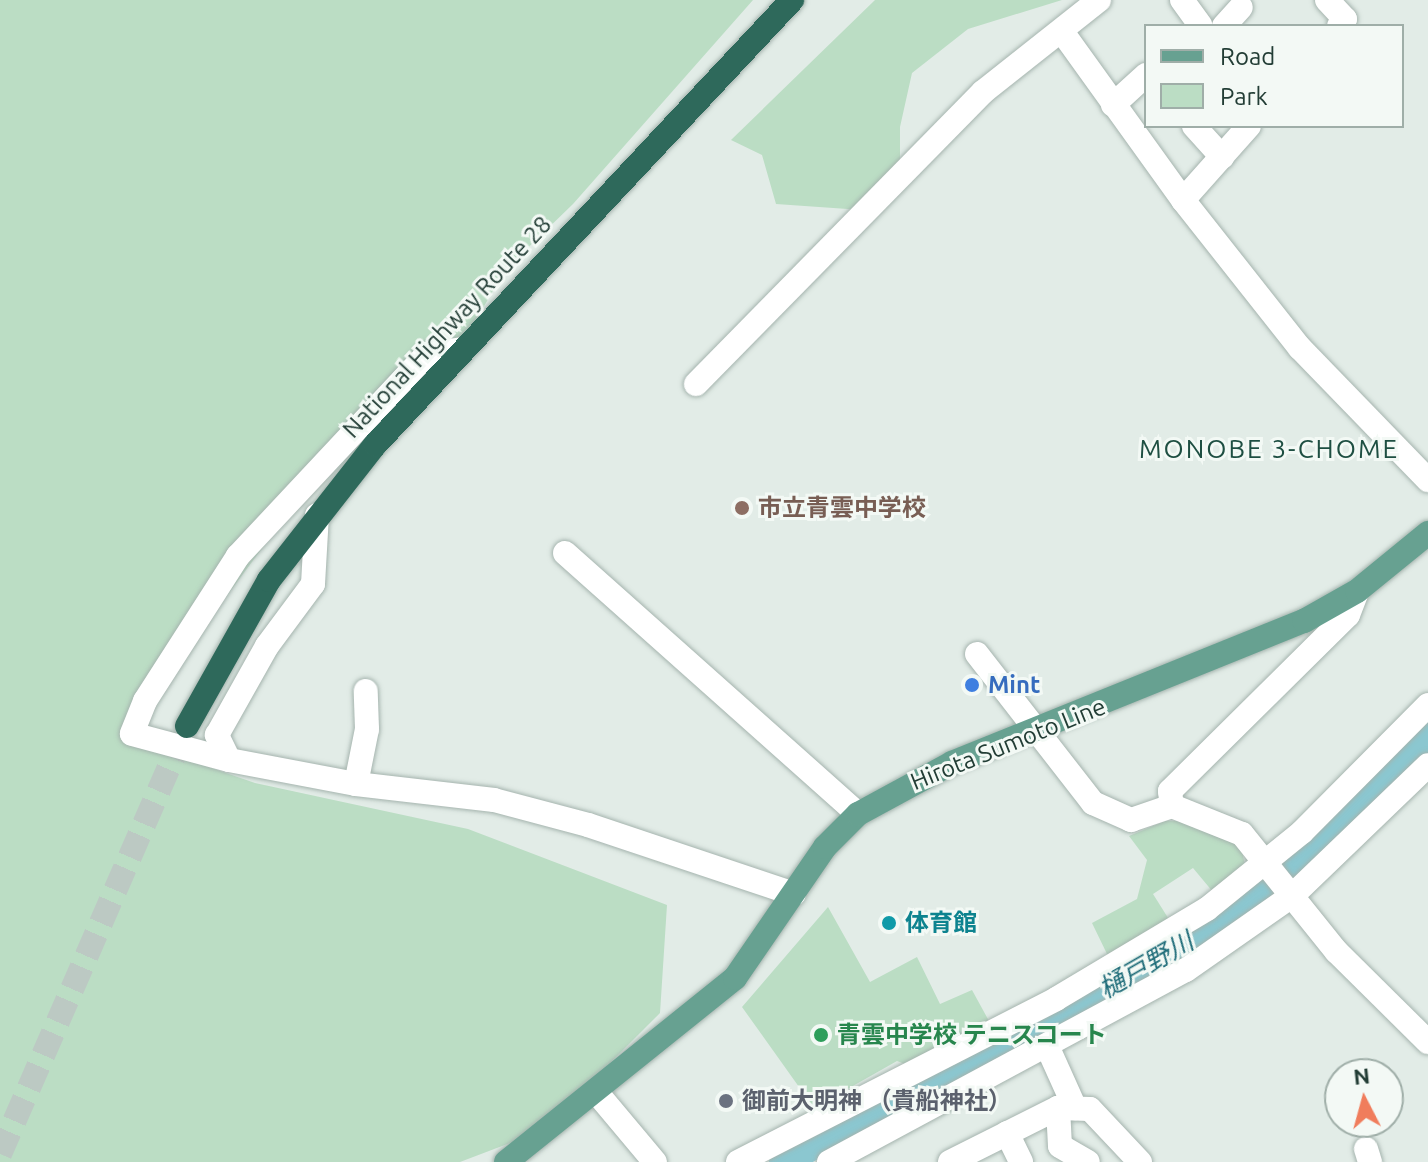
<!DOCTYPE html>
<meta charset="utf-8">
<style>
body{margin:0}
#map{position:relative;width:1428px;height:1162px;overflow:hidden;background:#e2ece7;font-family:Ubuntu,"Noto Sans JP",sans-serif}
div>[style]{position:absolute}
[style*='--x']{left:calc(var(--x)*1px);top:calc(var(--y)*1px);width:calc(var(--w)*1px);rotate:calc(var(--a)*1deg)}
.green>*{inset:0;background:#bbddc4}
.river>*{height:28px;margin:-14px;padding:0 14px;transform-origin:14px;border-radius:14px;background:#8bc7d0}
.highway-tunnel>*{height:24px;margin-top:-12px;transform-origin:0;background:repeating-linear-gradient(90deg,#bcc9c3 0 24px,transparent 0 36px)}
.roads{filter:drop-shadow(0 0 2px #a5b4ae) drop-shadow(0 0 2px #a5b4ae)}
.minor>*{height:24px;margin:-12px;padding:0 12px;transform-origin:12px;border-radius:12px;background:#fff}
.major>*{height:24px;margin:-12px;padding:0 12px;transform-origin:12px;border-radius:12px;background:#67a191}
.highway>*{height:24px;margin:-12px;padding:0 12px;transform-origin:12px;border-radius:12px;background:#2e695b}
.dots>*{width:22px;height:22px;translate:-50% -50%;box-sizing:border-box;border:4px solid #f3f9f5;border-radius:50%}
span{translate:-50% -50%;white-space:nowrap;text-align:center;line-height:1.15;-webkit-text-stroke:6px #f3f9f5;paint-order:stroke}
.street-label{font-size:24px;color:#223d35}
.education-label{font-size:24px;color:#785e54;font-weight:700}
.left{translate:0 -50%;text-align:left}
.shop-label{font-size:24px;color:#366cbe;font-weight:700}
.culture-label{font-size:24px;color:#0d838f;font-weight:700}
.leisure-label{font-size:24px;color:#27864d;font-weight:700}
.worship-label{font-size:24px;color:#5b616d;font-weight:700}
.neighbourhood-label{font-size:26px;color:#1e4f42;letter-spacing:2px}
.water-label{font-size:26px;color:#1d6b78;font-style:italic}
.legend{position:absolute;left:1144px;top:24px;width:260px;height:104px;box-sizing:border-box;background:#f3f9f5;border:2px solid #9faea8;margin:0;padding:10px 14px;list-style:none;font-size:24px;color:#223d35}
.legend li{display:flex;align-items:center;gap:16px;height:40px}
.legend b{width:40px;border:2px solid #9faea8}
.north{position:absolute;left:1324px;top:1058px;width:80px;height:80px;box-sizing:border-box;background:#f3f9f5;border:2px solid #9faea8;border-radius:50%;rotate:354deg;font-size:22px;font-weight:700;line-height:32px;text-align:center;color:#223d35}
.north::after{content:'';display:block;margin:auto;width:28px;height:36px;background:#f07d5c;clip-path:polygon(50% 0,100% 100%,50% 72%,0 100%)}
</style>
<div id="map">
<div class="green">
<i style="clip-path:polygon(0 0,753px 0,573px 204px,505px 270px,465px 339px,428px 383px,304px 492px,122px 737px,255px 783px,468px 829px,667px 905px,660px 1013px,542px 1131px,460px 1162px,0 1162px)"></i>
<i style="clip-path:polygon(875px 0,1062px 0,968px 29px,912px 73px,900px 127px,900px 177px,862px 210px,776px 204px,762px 155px,731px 140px)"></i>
<i style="clip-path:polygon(1165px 821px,1187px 821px,1240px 843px,1246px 869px,1213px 892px,1193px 868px,1153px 894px,1170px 921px,1108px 956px,1092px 923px,1137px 899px,1147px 860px,1129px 836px)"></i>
<i style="clip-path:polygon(828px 907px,870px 982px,917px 957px,940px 1004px,972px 990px,989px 1021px,905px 1064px,897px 1061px,814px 1108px,742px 1007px)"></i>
</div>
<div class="river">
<i style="--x:783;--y:1162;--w:441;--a:-28"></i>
<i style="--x:1172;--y:955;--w:166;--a:-36.2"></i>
<i style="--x:1306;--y:857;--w:172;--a:-44.8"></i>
</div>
<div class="highway-tunnel">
<i style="--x:0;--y:1154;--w:464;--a:-66.4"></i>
</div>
<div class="roads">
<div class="minor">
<i style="--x:1182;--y:0;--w:31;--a:54"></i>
<i style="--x:1327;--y:0;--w:26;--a:47"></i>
<i style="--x:1345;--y:19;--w:9;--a:131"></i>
<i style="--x:1224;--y:26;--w:25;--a:-48"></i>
<i style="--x:1063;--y:33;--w:206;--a:54.3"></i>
<i style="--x:1183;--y:200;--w:189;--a:51.7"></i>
<i style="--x:1300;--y:348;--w:184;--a:45.9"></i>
<i style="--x:1113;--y:105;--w:45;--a:-42.3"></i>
<i style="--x:1194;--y:126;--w:42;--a:47.9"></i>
<i style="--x:1183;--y:200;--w:99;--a:-48.3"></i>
<i style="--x:464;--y:349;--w:37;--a:172"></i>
<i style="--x:427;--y:354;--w:277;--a:133.1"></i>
<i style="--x:238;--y:556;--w:172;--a:122.7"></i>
<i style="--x:145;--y:701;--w:35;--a:112"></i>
<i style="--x:132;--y:734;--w:100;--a:15"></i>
<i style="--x:229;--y:760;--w:129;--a:10.7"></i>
<i style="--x:356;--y:784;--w:139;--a:6.6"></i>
<i style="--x:494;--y:800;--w:97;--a:14.9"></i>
<i style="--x:588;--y:825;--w:217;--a:18.5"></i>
<i style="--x:696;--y:384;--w:409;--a:-45.5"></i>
<i style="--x:983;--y:92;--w:148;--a:-38.4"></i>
<i style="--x:565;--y:553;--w:392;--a:41.7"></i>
<i style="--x:977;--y:654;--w:189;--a:52.1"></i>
<i style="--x:1093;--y:803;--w:42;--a:24.1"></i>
<i style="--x:1131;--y:820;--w:43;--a:-18.9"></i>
<i style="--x:1172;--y:806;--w:75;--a:21.8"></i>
<i style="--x:1242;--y:834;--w:151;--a:51.2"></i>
<i style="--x:1337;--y:952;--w:128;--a:44.7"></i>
<i style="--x:229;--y:760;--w:28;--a:-116"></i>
<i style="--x:217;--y:735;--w:102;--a:-60.7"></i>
<i style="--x:267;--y:646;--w:77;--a:-53.4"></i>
<i style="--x:313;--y:584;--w:69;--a:-86.7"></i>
<i style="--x:356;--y:784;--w:56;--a:-78.7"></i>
<i style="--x:367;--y:729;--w:38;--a:-92"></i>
<i style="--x:1172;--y:806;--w:15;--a:-98"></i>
<i style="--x:1170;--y:791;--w:250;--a:-44.7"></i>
<i style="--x:1348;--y:615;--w:26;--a:-69"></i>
<i style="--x:1048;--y:1048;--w:66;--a:65.8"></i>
<i style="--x:597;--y:1093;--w:90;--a:50"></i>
<i style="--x:1058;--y:1108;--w:38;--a:87"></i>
<i style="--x:1060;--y:1146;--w:32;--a:30"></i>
<i style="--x:1007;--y:1133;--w:32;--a:64"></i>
<i style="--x:1366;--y:1149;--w:14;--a:73"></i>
<i style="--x:738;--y:1162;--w:357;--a:-27.1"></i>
<i style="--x:1056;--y:999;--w:176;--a:-30.8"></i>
<i style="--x:1207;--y:909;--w:122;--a:-39"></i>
<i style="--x:1302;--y:832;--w:179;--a:-45.2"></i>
<i style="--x:829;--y:1162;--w:405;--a:-28.3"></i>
<i style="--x:1186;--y:970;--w:131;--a:-35"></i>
<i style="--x:1293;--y:895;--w:187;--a:-43.9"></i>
<i style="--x:950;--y:1162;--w:121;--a:-26.6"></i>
<i style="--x:1058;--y:1108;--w:32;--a:2"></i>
<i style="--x:1090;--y:1109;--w:73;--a:46.7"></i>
</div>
<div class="major">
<i style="--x:506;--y:1162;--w:294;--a:-38.8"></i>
<i style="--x:735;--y:978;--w:159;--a:-55.5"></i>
<i style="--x:825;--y:847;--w:47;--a:-45"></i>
<i style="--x:858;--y:814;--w:107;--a:-28.5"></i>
<i style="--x:952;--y:763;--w:380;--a:-22"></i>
<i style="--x:1304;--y:621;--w:61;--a:-29.5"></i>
<i style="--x:1357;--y:591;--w:92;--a:-39.2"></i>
</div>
<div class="highway">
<i style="--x:187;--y:726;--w:167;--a:-60.7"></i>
<i style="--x:269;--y:580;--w:172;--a:-51.9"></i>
<i style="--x:375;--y:445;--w:610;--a:-46.86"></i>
</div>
</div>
<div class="dots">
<i style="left:742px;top:508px;background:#8d6e63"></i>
<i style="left:972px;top:685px;background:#3f7fe0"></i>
<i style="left:889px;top:923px;background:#0f9aa8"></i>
<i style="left:821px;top:1035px;background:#2e9e5b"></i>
<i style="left:726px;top:1101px;background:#6b7280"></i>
</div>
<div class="street-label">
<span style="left:447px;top:327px;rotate:-47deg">National Highway Route 28</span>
<span style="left:1008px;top:744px;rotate:-22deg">Hirota Sumoto Line</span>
</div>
<div class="education-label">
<span class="left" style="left:758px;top:508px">市立青雲中学校</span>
</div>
<div class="shop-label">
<span class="left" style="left:988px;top:685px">Mint</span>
</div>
<div class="culture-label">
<span class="left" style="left:905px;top:923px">体育館</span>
</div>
<div class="leisure-label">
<span class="left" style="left:837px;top:1035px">青雲中学校 テニスコート</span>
</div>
<div class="worship-label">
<span class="left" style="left:742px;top:1101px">御前大明神 （貴船神社）</span>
</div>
<div class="neighbourhood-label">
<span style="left:1269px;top:449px">MONOBE 3-CHOME</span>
</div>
<div class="water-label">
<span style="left:1146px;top:965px;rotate:-30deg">樋戸野川</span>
</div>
<ul class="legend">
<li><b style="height:10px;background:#67a191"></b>Road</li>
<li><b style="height:22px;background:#bbddc4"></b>Park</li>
</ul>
<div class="north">N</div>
</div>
